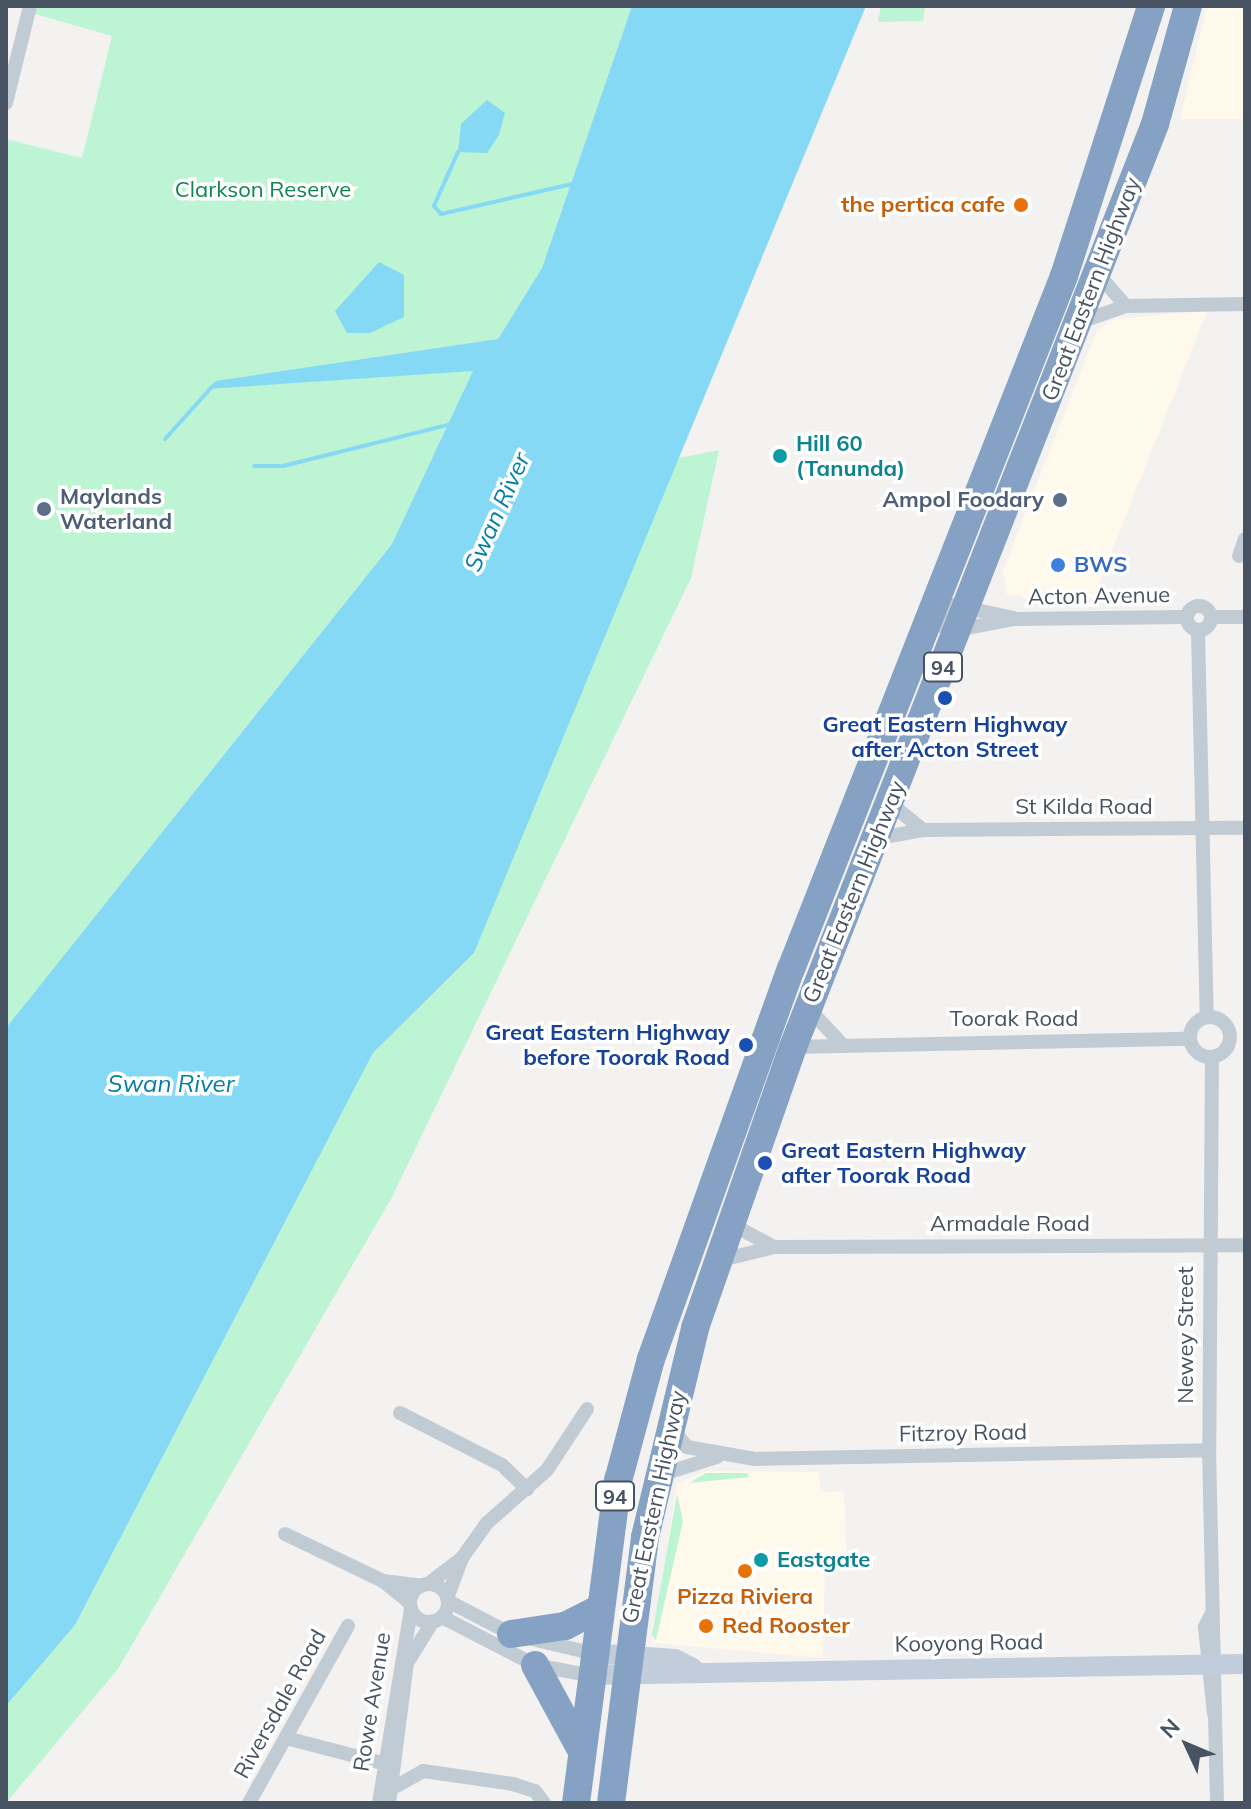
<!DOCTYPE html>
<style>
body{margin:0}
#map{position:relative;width:1251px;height:1809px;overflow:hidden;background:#f4f1f1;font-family:Mulish,sans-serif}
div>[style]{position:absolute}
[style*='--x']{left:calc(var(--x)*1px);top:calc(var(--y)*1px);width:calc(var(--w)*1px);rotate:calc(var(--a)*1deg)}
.commercial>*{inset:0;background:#fef9eb}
.green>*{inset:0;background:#bdf4d4}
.water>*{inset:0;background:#86d9f4}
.stream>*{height:4px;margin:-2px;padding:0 2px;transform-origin:2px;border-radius:2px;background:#86d9f4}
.street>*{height:14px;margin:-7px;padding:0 7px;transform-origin:7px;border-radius:7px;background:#c1cbd4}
.street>.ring{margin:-7px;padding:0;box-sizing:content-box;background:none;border:14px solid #c1cbd4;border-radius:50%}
.secondary>*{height:20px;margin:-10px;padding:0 10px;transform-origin:10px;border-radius:10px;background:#c2cddb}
.highway>*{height:28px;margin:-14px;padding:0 14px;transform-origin:14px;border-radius:14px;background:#85a1c4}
.dots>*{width:22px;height:22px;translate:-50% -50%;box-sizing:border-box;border:4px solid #fff;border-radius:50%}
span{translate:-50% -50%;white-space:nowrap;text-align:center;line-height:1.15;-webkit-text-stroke:7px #fff;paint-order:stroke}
.shield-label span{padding:2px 6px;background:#fff;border:2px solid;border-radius:6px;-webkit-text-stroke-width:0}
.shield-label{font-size:20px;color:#475361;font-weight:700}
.park-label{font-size:22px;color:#0f854f}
.food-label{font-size:22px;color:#c56008;font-weight:700}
.right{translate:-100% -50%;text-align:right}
.left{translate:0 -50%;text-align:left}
.street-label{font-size:22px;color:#475361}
.culture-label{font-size:22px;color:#0d838f;font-weight:700}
.service-label{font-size:22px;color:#4e5e75;font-weight:700}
.shop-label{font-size:22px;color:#366cbe;font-weight:700}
.transit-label{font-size:22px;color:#164399;font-weight:700}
.water-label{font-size:24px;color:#027fa9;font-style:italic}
.frame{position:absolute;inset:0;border:8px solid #475361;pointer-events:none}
.north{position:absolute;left:1147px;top:1705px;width:80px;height:80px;-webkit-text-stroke:6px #fff;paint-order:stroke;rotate:314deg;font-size:22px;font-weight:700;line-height:32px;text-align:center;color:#475361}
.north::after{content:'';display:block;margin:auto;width:28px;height:36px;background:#475361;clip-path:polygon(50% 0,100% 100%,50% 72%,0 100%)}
</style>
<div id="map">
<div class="commercial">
<i style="clip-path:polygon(1207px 6px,1245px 6px,1245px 119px,1180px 119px)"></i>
<i style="clip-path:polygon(1207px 311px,1094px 597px,1007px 595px,1003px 570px,1097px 330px,1113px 319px)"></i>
<i style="clip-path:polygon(707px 1471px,819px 1472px,821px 1492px,844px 1491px,847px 1564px,825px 1565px,823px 1658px,652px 1643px,677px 1484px)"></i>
</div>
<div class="green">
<i style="clip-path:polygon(30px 6px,632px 6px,542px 268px,498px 339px,208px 388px,474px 370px,392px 544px,6px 1028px,6px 139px,82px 158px,112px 36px,28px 12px)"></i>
<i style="clip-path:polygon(881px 6px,925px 6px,923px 21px,878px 22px)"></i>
<i style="clip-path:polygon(719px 450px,691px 578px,392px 1197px,118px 1669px,6px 1803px,6px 1706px,75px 1625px,373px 1053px,474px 953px,674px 459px)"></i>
<i style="clip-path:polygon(706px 1473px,747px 1473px,749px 1477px,689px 1483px)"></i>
<i style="clip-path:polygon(677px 1494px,683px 1521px,656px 1640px,652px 1635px)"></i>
</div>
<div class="water">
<i style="clip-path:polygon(632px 6px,866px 6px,474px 953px,373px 1053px,75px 1625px,6px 1706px,6px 1028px,392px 544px,473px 371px,207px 389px,216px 381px,498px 339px,542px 268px)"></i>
<i style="clip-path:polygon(487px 100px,505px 113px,499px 135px,487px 153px,458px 152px,461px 124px)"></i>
<i style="clip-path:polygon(379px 262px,404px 275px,404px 317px,370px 333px,347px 333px,335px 311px)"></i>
</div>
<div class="stream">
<i style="--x:458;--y:152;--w:59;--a:114"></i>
<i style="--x:434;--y:206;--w:11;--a:49"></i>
<i style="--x:441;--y:214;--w:139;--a:-12.9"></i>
<i style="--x:165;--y:439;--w:69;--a:-48"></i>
<i style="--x:254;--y:466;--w:29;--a:0"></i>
<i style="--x:283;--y:466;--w:170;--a:-14"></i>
</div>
<div class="street">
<i style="--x:6;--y:103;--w:100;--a:-76.1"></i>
<i style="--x:1097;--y:273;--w:44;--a:48.7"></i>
<i style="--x:1080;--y:322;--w:49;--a:-19.2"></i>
<i style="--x:1126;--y:306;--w:119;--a:-1"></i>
<i style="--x:1239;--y:556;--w:18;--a:-71"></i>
<i class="ring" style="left:1187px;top:606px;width:10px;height:10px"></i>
<i style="--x:1212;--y:617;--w:33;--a:0"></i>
<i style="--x:939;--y:626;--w:26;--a:-54"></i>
<i style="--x:954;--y:605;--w:60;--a:12.4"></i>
<i style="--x:957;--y:630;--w:57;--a:-11.1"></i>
<i style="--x:1013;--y:619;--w:173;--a:-0.7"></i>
<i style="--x:1198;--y:631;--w:386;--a:88.7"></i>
<i style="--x:890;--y:803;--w:43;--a:39.3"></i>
<i style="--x:874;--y:839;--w:50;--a:-10.4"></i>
<i style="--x:923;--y:830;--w:322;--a:-0.4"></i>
<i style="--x:808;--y:1008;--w:47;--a:46.7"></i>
<i class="ring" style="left:1190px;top:1017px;width:26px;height:26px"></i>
<i style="--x:793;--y:1047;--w:396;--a:-1.2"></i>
<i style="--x:1212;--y:1057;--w:393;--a:90.4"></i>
<i style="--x:1209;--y:1450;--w:353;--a:88.7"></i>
<i style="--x:731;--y:1224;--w:49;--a:28.1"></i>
<i style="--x:717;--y:1261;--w:59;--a:-13.8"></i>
<i style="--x:774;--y:1247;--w:471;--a:-0.2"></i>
<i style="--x:400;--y:1413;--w:114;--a:27"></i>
<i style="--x:502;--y:1465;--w:35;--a:44"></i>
<i style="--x:672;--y:1428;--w:24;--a:52"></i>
<i style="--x:687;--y:1447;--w:69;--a:10"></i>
<i style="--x:755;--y:1459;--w:454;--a:-1.1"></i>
<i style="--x:657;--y:1476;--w:63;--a:-17.6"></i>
<i style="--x:285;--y:1534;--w:109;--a:25.6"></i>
<i style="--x:383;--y:1581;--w:35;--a:39"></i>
<i style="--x:383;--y:1581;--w:39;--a:7"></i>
<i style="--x:428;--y:1584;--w:43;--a:-37.4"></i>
<i class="ring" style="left:410px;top:1584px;width:24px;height:24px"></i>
<i style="--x:447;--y:1598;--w:43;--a:-69.4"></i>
<i style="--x:462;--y:1558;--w:43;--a:-54.5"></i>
<i style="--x:487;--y:1523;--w:80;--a:-41.5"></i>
<i style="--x:547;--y:1470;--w:73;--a:-56.7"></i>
<i style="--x:448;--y:1601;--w:71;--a:27.6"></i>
<i style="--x:511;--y:1634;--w:82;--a:13.4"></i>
<i style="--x:1212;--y:1613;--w:16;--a:117"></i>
<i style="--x:1205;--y:1627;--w:87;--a:84.1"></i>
<i style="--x:442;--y:1617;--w:105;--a:27.3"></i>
<i style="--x:535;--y:1665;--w:54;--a:10.7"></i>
<i style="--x:290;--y:1739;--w:103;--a:14.6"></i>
<i style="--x:391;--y:1789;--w:37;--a:-29"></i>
<i style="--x:423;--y:1771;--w:91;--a:8.2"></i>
<i style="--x:513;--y:1784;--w:23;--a:18"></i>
<i style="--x:535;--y:1791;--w:15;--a:53"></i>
<i style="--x:249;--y:1803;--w:203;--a:-60.8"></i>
<i style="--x:379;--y:1803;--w:197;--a:-80.6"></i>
<i style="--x:389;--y:1803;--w:141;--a:-82.7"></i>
<i style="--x:407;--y:1663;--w:49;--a:-58.2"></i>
</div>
<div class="secondary">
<i style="--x:591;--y:1653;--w:84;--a:4.1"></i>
<i style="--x:675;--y:1659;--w:20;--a:27"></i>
<i style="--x:588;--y:1675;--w:657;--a:-0.96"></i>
</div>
<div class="highway">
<i style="--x:511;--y:1634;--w:55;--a:-8.4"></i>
<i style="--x:565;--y:1626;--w:35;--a:-27"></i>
<i style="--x:535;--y:1665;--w:92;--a:61.5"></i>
<i style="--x:576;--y:1803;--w:325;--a:-82.6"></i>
<i style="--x:618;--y:1481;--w:126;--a:-74.9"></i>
<i style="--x:651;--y:1359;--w:414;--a:-70.3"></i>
<i style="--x:791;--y:969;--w:745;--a:-68.5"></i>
<i style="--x:1064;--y:276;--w:284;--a:-72.1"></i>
<i style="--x:611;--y:1803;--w:268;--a:-82.7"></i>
<i style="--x:645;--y:1537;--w:215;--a:-76.5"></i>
<i style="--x:695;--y:1328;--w:298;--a:-70.8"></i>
<i style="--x:793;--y:1047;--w:991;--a:-68.58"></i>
<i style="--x:1155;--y:124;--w:123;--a:-74.4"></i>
</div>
<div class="dots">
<i style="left:1021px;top:205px;background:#e8710a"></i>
<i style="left:780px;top:456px;background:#0f9aa8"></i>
<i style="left:1060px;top:500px;background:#5c6f8a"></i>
<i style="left:44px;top:509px;background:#5c6f8a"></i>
<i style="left:1058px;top:565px;background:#3f7fe0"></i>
<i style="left:945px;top:698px;background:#1a4fb4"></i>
<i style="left:746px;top:1045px;background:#1a4fb4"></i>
<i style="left:765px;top:1163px;background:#1a4fb4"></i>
<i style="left:761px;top:1560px;background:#0f9aa8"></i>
<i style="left:745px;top:1571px;background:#e8710a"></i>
<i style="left:706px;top:1626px;background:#e8710a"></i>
</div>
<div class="shield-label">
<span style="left:943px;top:667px">94</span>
<span style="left:615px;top:1496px">94</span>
</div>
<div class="park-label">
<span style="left:263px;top:190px">Clarkson Reserve</span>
</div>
<div class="food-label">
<span class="right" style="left:1005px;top:205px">the pertica cafe</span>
<span style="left:745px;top:1597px">Pizza Riviera</span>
<span class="left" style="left:722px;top:1626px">Red Rooster</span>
</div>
<div class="street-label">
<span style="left:1091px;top:289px;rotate:-69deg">Great Eastern Highway</span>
<span style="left:1099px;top:596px;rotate:-1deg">Acton Avenue</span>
<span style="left:1084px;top:807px">St Kilda Road</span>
<span style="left:854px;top:892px;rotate:-68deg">Great Eastern Highway</span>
<span style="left:1014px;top:1019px">Toorak Road</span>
<span style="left:1010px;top:1224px">Armadale Road</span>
<span style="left:1186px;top:1335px;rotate:-90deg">Newey Street</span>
<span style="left:963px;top:1433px;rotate:-1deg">Fitzroy Road</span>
<span style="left:654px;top:1507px;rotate:-78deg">Great Eastern Highway</span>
<span style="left:969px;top:1643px;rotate:-1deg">Kooyong Road</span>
<span style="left:372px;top:1702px;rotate:-81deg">Rowe Avenue</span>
<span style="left:280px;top:1704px;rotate:-61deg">Riversdale Road</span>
</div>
<div class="culture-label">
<span class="left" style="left:796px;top:456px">Hill 60<br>(Tanunda)</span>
<span class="left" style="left:777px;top:1560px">Eastgate</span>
</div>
<div class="service-label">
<span class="left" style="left:60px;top:509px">Maylands<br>Waterland</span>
<span class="right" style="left:1044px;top:500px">Ampol Foodary</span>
</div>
<div class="shop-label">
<span class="left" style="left:1074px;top:565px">BWS</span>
</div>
<div class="transit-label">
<span style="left:945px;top:737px">Great Eastern Highway<br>after Acton Street</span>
<span class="right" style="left:730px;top:1045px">Great Eastern Highway<br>before Toorak Road</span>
<span class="left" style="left:781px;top:1163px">Great Eastern Highway<br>after Toorak Road</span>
</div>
<div class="water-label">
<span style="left:497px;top:512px;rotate:-66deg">Swan River</span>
<span style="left:171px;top:1084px">Swan River</span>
</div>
<div class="frame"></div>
<div class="north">N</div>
</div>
